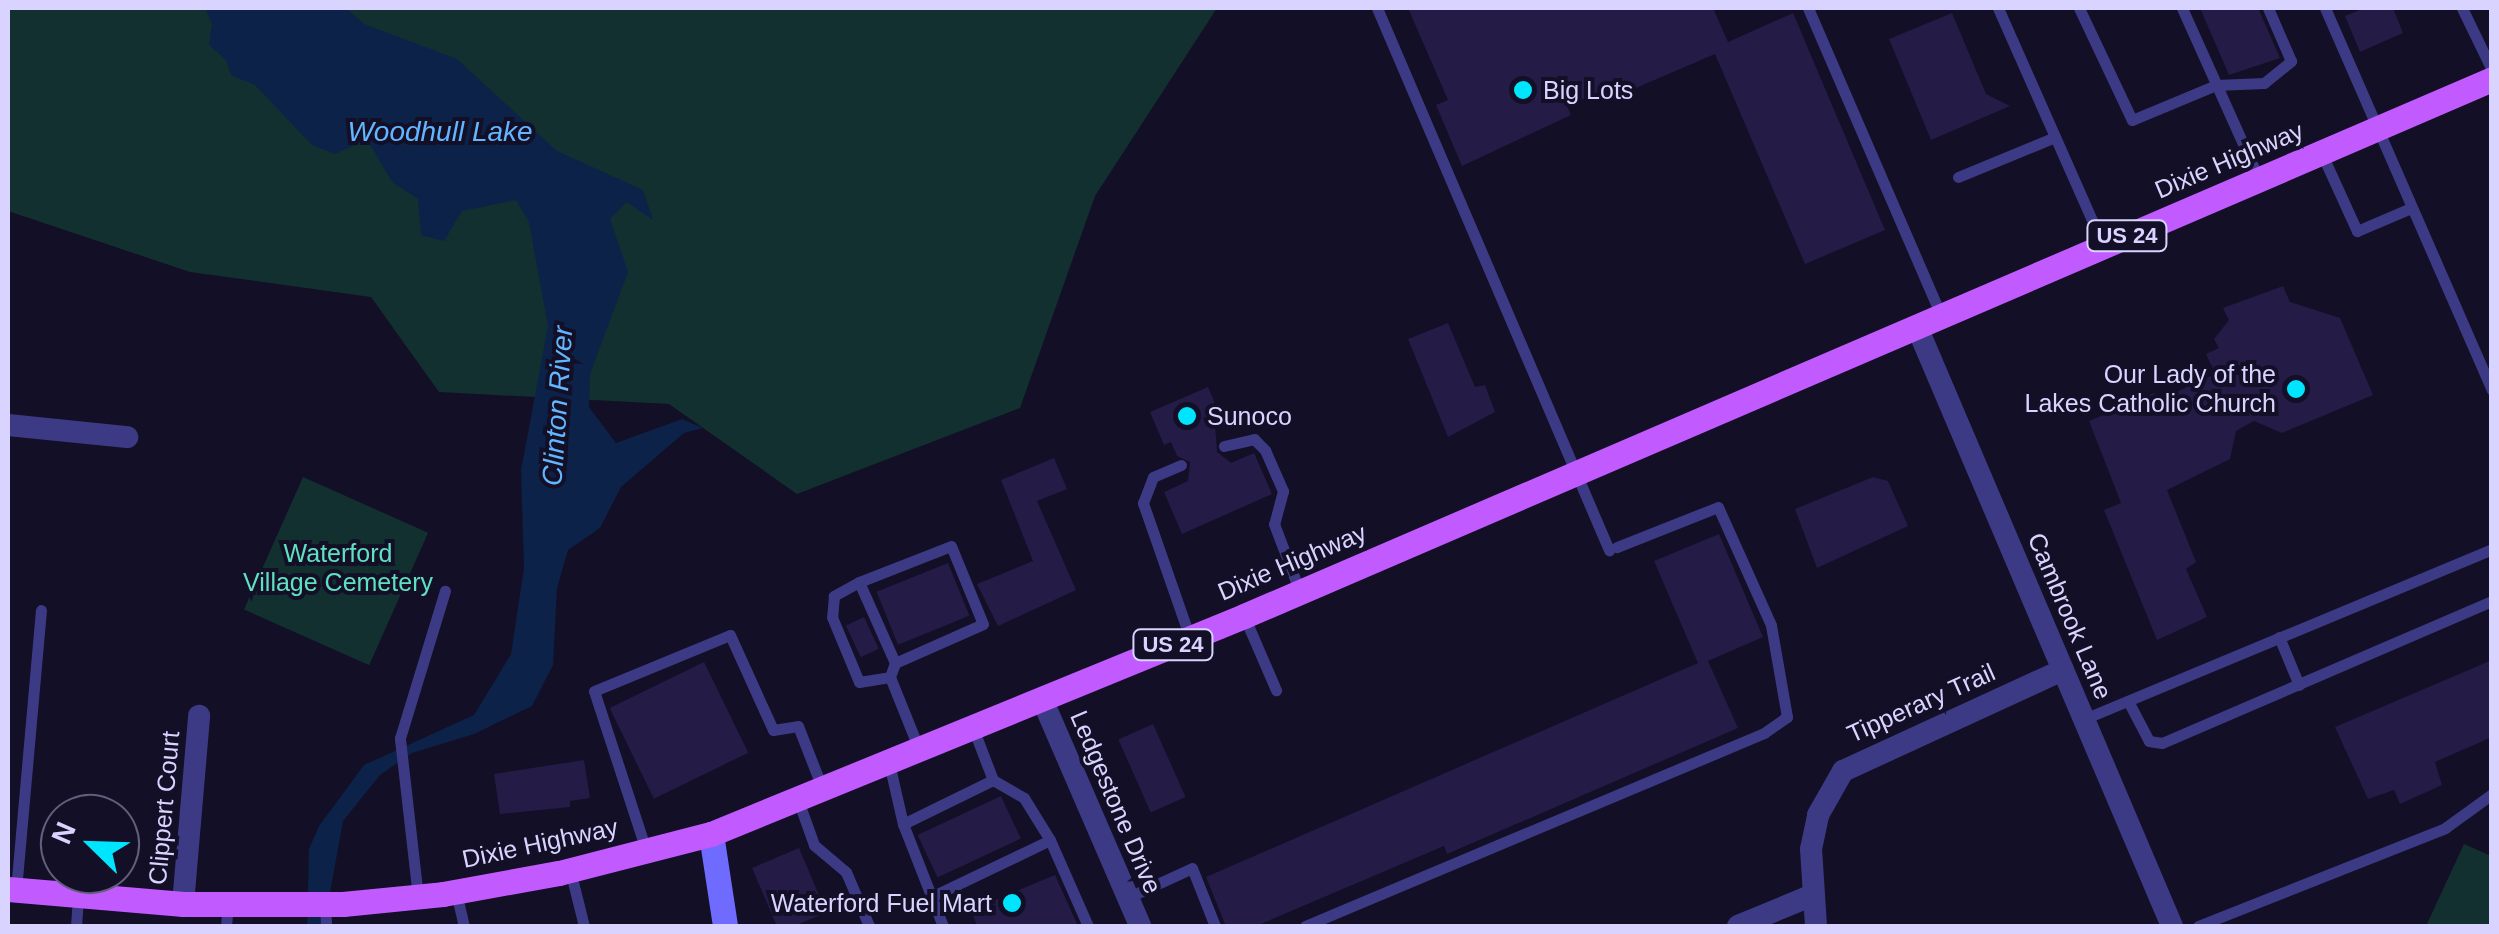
<!DOCTYPE html>
<style>
body{margin:0}
#map{position:relative;width:2499px;height:934px;overflow:hidden;background:#130f26;font-family:Helvetica,sans-serif}
div>[style]{position:absolute}
[style*='--x']{left:calc(var(--x)*1px);top:calc(var(--y)*1px);width:calc(var(--w)*1px);rotate:calc(var(--a)*1deg)}
.green>*{inset:0;background:#12302f;transform-origin:0 0}
.water>*{inset:0;background:#0c2248}
.building>*{inset:0;background:#241b47;transform-origin:0 0}
.lane>*{height:11px;margin:-5.5px;padding:0 5.5px;transform-origin:5.5px;border-radius:5.5px;background:#3d3a85}
.street>*{height:22px;margin:-11px;padding:0 11px;transform-origin:11px;border-radius:11px;background:#3d3a85}
.secondary>*{height:25px;margin:-12.5px;padding:0 12.5px;transform-origin:12.5px;border-radius:12.5px;background:#6f6bff}
.primary>*{height:25px;margin:-12.5px;padding:0 12.5px;transform-origin:12.5px;border-radius:12.5px;background:#c25bff}
.dots>*{width:28px;height:28px;translate:-50% -50%;box-sizing:border-box;border:5px solid #130f26;border-radius:50%}
span{translate:-50% -50%;white-space:nowrap;text-align:center;line-height:1.15;-webkit-text-stroke:8px #130f26;paint-order:stroke}
.shield-label span{padding:2px 8px;background:#130f26;border:2px solid;border-radius:8px;-webkit-text-stroke-width:0}
.shield-label{font-size:22px;color:#d9d4ff;font-weight:700}
.poi-label{font-size:25px;color:#d9d4ff}
.left{translate:0 -50%;text-align:left}
.right{translate:-100% -50%;text-align:right}
.street-label{font-size:25px;color:#d9d4ff}
.park-label{font-size:25px;color:#5fe0c0}
.water-label{font-size:28px;color:#62b6ff;font-style:italic}
.frame{position:absolute;inset:0;border:10px solid #d9d4ff;pointer-events:none}
.north{position:absolute;left:40px;top:794px;width:100px;height:100px;box-sizing:border-box;background:#130f26;border:2px solid #625e7d;border-radius:50%;rotate:293deg;font-size:28px;font-weight:700;line-height:40px;text-align:center;color:#d9d4ff}
.north::after{content:'';display:block;margin:auto;width:35px;height:45px;background:#00e5ff;clip-path:polygon(50% 0,100% 100%,50% 72%,0 100%)}
</style>
<div id="map">
<div class="green">
<i style="clip-path:polygon(8px 8px,1217px 8px,1095px 196px,1020px 408px,797px 494px,669px 404px,439px 392px,371px 297px,190px 272px,8px 211px)"></i>
<i style="left:303px;top:477px;width:137px;height:145px;rotate:24deg"></i>
<i style="clip-path:polygon(2464px 844px,2491px 856px,2491px 926px,2426px 926px)"></i>
</div>
<div class="water">
<i style="clip-path:polygon(205px 8px,346px 8px,364px 24px,457px 59px,557px 151px,643px 190px,653px 220px,627px 202px,610px 219px,628px 272px,590px 374px,589px 407px,616px 443px,682px 419px,703px 428px,684px 433px,621px 487px,600px 528px,568px 550px,557px 588px,553px 665px,532px 706px,474px 734px,412px 753px,380px 775px,343px 821px,324px 926px,307px 926px,309px 849px,319px 826px,364px 765px,474px 715px,511px 654px,524px 568px,521px 470px,548px 326px,529px 222px,516px 200px,462px 211px,444px 241px,421px 235px,418px 199px,392px 182px,371px 146px,362px 142px,335px 154px,312px 145px,255px 85px,231px 75px,226px 60px,209px 45px,212px 24px)"></i>
</div>
<div class="building">
<i style="clip-path:polygon(1408px 8px,1713px 8px,1728px 42px,1793px 13px,1885px 230px,1805px 264px,1715px 54px,1629px 91px,1625px 80px,1567px 106px,1571px 115px,1462px 166px,1436px 105px,1448px 100px)"></i>
<i style="clip-path:polygon(2200px 8px,2258px 8px,2280px 58px,2229px 75px)"></i>
<i style="clip-path:polygon(2365px 8px,2393px 8px,2403px 33px,2360px 52px,2345px 16px)"></i>
<i style="clip-path:polygon(1952px 13px,1986px 94px,2010px 106px,1931px 140px,1889px 39px)"></i>
<i style="clip-path:polygon(2283px 286px,2290px 302px,2340px 318px,2373px 395px,2282px 433px,2254px 421px,2236px 431px,2230px 459px,2167px 490px,2196px 562px,2186px 569px,2207px 617px,2157px 640px,2104px 510px,2121px 503px,2089px 421px,2154px 393px,2159px 400px,2215px 374px,2206px 354px,2219px 348px,2214px 339px,2229px 320px,2223px 308px)"></i>
<i style="clip-path:polygon(1448px 323px,1475px 387px,1485px 385px,1495px 412px,1448px 437px,1408px 339px)"></i>
<i style="clip-path:polygon(1208px 387px,1222px 420px,1215px 424px,1217px 452px,1231px 463px,1254px 453px,1272px 494px,1182px 534px,1164px 492px,1188px 481px,1190px 462px,1177px 456px,1171px 442px,1164px 445px,1150px 412px)"></i>
<i style="clip-path:polygon(1054px 458px,1067px 489px,1037px 501px,1076px 590px,998px 626px,977px 584px,1033px 561px,1001px 480px)"></i>
<i style="clip-path:polygon(1873px 477px,1888px 481px,1908px 526px,1817px 568px,1795px 509px)"></i>
<i style="clip-path:polygon(1719px 534px,1763px 637px,1708px 661px,1738px 728px,1447px 854px,1444px 846px,1256px 926px,1225px 924px,1206px 877px,1698px 663px,1654px 561px)"></i>
<i style="left:948px;top:563px;width:57px;height:77px;rotate:68deg"></i>
<i style="left:864px;top:617px;width:35px;height:20px;rotate:65deg"></i>
<i style="clip-path:polygon(2492px 660px,2492px 737px,2435px 762px,2442px 785px,2400px 804px,2394px 790px,2368px 799px,2335px 727px)"></i>
<i style="left:704px;top:662px;width:101px;height:105px;rotate:64deg"></i>
<i style="left:1153px;top:724px;width:80px;height:38px;rotate:66deg"></i>
<i style="clip-path:polygon(584px 760px,590px 798px,570px 801px,570px 807px,500px 814px,494px 774px)"></i>
<i style="left:1001px;top:796px;width:47px;height:92px;rotate:65deg"></i>
<i style="left:799px;top:848px;width:70px;height:51px;rotate:67deg"></i>
<i style="clip-path:polygon(1055px 875px,1078px 926px,977px 926px,971px 910px)"></i>
</div>
<div class="lane">
<i style="--x:1377;--y:8;--w:590;--a:66.83"></i>
<i style="--x:1808;--y:8;--w:335;--a:66.6"></i>
<i style="--x:1998;--y:8;--w:261;--a:66.1"></i>
<i style="--x:2079;--y:8;--w:124;--a:64.7"></i>
<i style="--x:2132;--y:120;--w:91;--a:-22.6"></i>
<i style="--x:2216;--y:85;--w:48;--a:-2.4"></i>
<i style="--x:2264;--y:83;--w:35;--a:-39"></i>
<i style="--x:2291;--y:61;--w:58;--a:-113.5"></i>
<i style="--x:2182;--y:8;--w:188;--a:65.8"></i>
<i style="--x:2325;--y:8;--w:417;--a:66.4"></i>
<i style="--x:2462;--y:8;--w:69;--a:64.2"></i>
<i style="--x:2321;--y:152;--w:87;--a:65.5"></i>
<i style="--x:2357;--y:231;--w:59;--a:-23.1"></i>
<i style="--x:1958;--y:177;--w:105;--a:-22.4"></i>
<i style="--x:1224;--y:446;--w:31;--a:-13"></i>
<i style="--x:1254;--y:439;--w:16;--a:45"></i>
<i style="--x:1265;--y:450;--w:45;--a:66.3"></i>
<i style="--x:1283;--y:491;--w:34;--a:105"></i>
<i style="--x:1274;--y:524;--w:73;--a:69.1"></i>
<i style="--x:1181;--y:465;--w:30;--a:157"></i>
<i style="--x:1153;--y:477;--w:28;--a:111"></i>
<i style="--x:1143;--y:503;--w:143;--a:70.8"></i>
<i style="--x:859;--y:582;--w:29;--a:151"></i>
<i style="--x:834;--y:596;--w:21;--a:95"></i>
<i style="--x:832;--y:617;--w:70;--a:67.4"></i>
<i style="--x:859;--y:682;--w:31;--a:-9"></i>
<i style="--x:1244;--y:616;--w:81;--a:66.6"></i>
<i style="--x:2279;--y:637;--w:52;--a:67.4"></i>
<i style="--x:895;--y:663;--w:96;--a:-23.9"></i>
<i style="--x:983;--y:624;--w:84;--a:-112.3"></i>
<i style="--x:951;--y:546;--w:99;--a:158.6"></i>
<i style="--x:859;--y:582;--w:89;--a:66"></i>
<i style="--x:895;--y:663;--w:15;--a:110"></i>
<i style="--x:890;--y:677;--w:78;--a:68.1"></i>
<i style="--x:2128;--y:701;--w:45;--a:62.3"></i>
<i style="--x:2149;--y:741;--w:13;--a:9"></i>
<i style="--x:2162;--y:743;--w:359;--a:-23.3"></i>
<i style="--x:2084;--y:719;--w:442;--a:-22.6"></i>
<i style="--x:973;--y:728;--w:56;--a:69"></i>
<i style="--x:993;--y:780;--w:36;--a:30"></i>
<i style="--x:1024;--y:798;--w:49;--a:58.2"></i>
<i style="--x:1050;--y:840;--w:94;--a:66.2"></i>
<i style="--x:889;--y:763;--w:63;--a:77.1"></i>
<i style="--x:903;--y:824;--w:110;--a:68.6"></i>
<i style="--x:798;--y:800;--w:48;--a:70.4"></i>
<i style="--x:814;--y:845;--w:42;--a:40.2"></i>
<i style="--x:846;--y:872;--w:59;--a:66.9"></i>
<i style="--x:903;--y:824;--w:100;--a:-26.1"></i>
<i style="--x:646;--y:850;--w:167;--a:-108.1"></i>
<i style="--x:594;--y:691;--w:147;--a:-22.4"></i>
<i style="--x:730;--y:635;--w:104;--a:65.6"></i>
<i style="--x:773;--y:730;--w:25;--a:-9"></i>
<i style="--x:798;--y:726;--w:69;--a:68.7"></i>
<i style="--x:570;--y:870;--w:58;--a:76"></i>
<i style="--x:16;--y:890;--w:281;--a:-84.9"></i>
<i style="--x:456;--y:892;--w:35;--a:77"></i>
<i style="--x:418;--y:897;--w:160;--a:-96.5"></i>
<i style="--x:400;--y:738;--w:154;--a:-73"></i>
<i style="--x:1129;--y:897;--w:69;--a:-24.7"></i>
<i style="--x:1192;--y:868;--w:62;--a:68.4"></i>
<i style="--x:929;--y:898;--w:134;--a:-25.6"></i>
<i style="--x:325;--y:904;--w:22;--a:87"></i>
<i style="--x:76;--y:926;--w:32;--a:-86"></i>
<i style="--x:226;--y:926;--w:21;--a:-85"></i>
<i style="--x:1305;--y:926;--w:498;--a:-22.8"></i>
<i style="--x:1764;--y:733;--w:28;--a:-35"></i>
<i style="--x:1787;--y:717;--w:93;--a:-99.9"></i>
<i style="--x:1771;--y:625;--w:129;--a:-114.2"></i>
<i style="--x:1718;--y:507;--w:109;--a:158.4"></i>
<i style="--x:2198;--y:926;--w:266;--a:-21.6"></i>
<i style="--x:2445;--y:828;--w:58;--a:-35.9"></i>
</div>
<div class="street">
<i style="--x:1917;--y:327;--w:651;--a:66.94"></i>
<i style="--x:8;--y:425;--w:120;--a:5.8"></i>
<i style="--x:1042;--y:699;--w:247;--a:66.6"></i>
<i style="--x:183;--y:904;--w:189;--a:-85.1"></i>
<i style="--x:1738;--y:926;--w:81;--a:-22.5"></i>
<i style="--x:1816;--y:926;--w:77;--a:-93.7"></i>
<i style="--x:1811;--y:849;--w:35;--a:-78"></i>
<i style="--x:1818;--y:815;--w:51;--a:-60.4"></i>
<i style="--x:1843;--y:771;--w:242;--a:-24.7"></i>
</div>
<div class="secondary">
<i style="--x:711;--y:834;--w:93;--a:81.3"></i>
</div>
<div class="primary">
<i style="--x:8;--y:889;--w:176;--a:4.9"></i>
<i style="--x:183;--y:904;--w:160;--a:0"></i>
<i style="--x:343;--y:904;--w:100;--a:-5.7"></i>
<i style="--x:443;--y:894;--w:118;--a:-10.3"></i>
<i style="--x:559;--y:873;--w:157;--a:-14.4"></i>
<i style="--x:711;--y:834;--w:576;--a:-22.24"></i>
<i style="--x:1244;--y:616;--w:1359;--a:-23.28"></i>
</div>
<div class="dots">
<i style="left:1523px;top:90px;background:#00e5ff"></i>
<i style="left:2296px;top:389px;background:#00e5ff"></i>
<i style="left:1187px;top:416px;background:#00e5ff"></i>
<i style="left:1012px;top:903px;background:#00e5ff"></i>
</div>
<div class="shield-label">
<span style="left:2127px;top:236px">US 24</span>
<span style="left:1173px;top:645px">US 24</span>
</div>
<div class="poi-label">
<span class="left" style="left:1543px;top:90px">Big Lots</span>
<span class="right" style="left:2276px;top:389px">Our Lady of the<br>Lakes Catholic Church</span>
<span class="left" style="left:1207px;top:416px">Sunoco</span>
<span class="right" style="left:992px;top:903px">Waterford Fuel Mart</span>
</div>
<div class="street-label">
<span style="left:2229px;top:160px;rotate:-23deg">Dixie Highway</span>
<span style="left:1292px;top:562px;rotate:-23deg">Dixie Highway</span>
<span style="left:2070px;top:616px;rotate:67deg">Cambrook Lane</span>
<span style="left:1921px;top:703px;rotate:-24deg">Tipperary Trail</span>
<span style="left:1116px;top:802px;rotate:67deg">Ledgestone Drive</span>
<span style="left:164px;top:808px;rotate:-85deg">Clippert Court</span>
<span style="left:540px;top:843px;rotate:-12deg">Dixie Highway</span>
</div>
<div class="park-label">
<span style="left:338px;top:568px">Waterford<br>Village Cemetery</span>
</div>
<div class="water-label">
<span style="left:440px;top:132px">Woodhull Lake</span>
<span style="left:558px;top:406px;rotate:-86deg">Clinton River</span>
</div>
<div class="frame"></div>
<div class="north">N</div>
</div>
